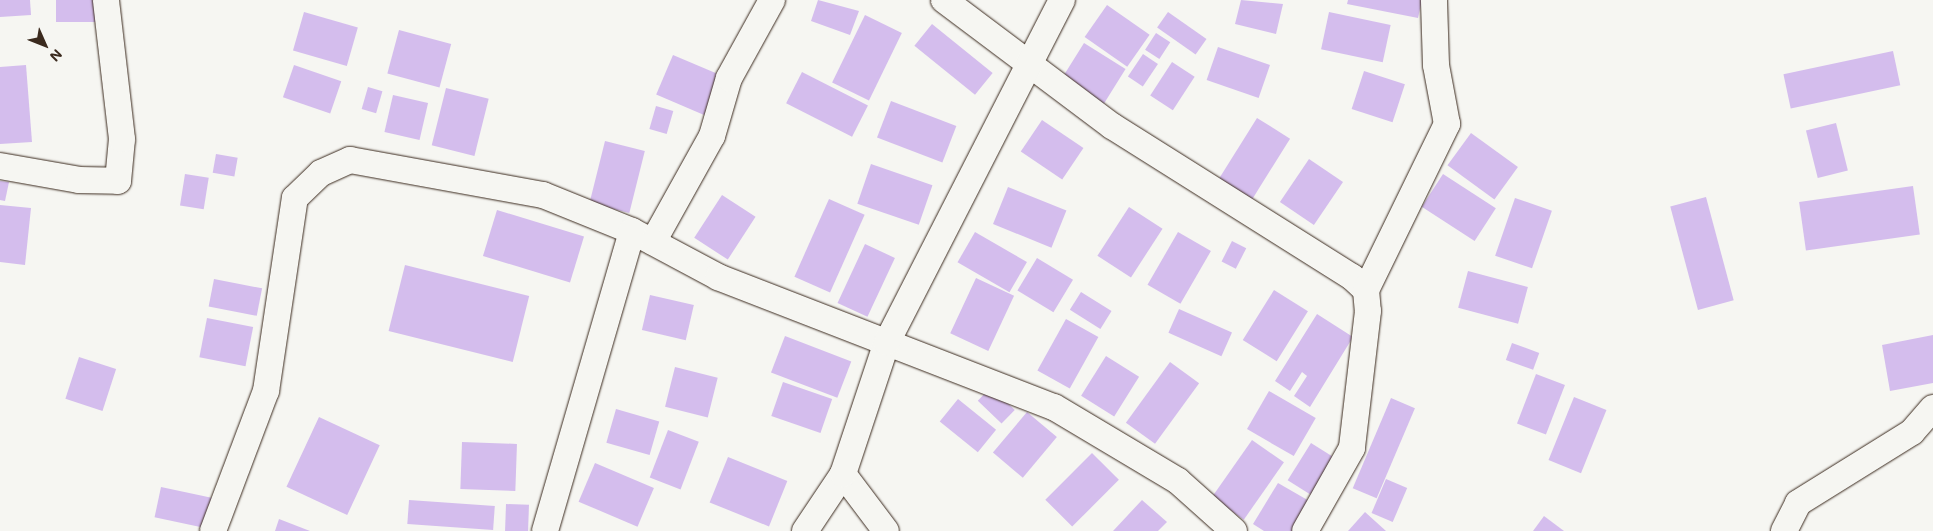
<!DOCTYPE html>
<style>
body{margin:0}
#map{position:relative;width:1933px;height:531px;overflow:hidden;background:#f6f6f2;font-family:Mali,sans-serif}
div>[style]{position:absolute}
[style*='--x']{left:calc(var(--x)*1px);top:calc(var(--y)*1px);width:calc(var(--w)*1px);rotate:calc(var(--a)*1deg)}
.building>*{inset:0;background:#d4bded;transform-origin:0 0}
.roads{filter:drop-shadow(0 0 1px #3b2a1e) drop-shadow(0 0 1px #3b2a1e)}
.minor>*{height:26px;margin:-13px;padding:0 13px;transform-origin:13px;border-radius:13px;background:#f6f6f2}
span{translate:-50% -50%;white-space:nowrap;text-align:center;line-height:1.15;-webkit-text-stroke:4.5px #f6f6f2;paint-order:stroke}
.north{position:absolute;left:20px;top:20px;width:50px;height:50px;-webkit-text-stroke:4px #f6f6f2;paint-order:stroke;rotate:134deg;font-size:14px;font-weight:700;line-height:20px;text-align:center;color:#3b2a1e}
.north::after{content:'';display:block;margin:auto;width:18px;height:22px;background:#3b2a1e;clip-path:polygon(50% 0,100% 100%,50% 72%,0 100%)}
</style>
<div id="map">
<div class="building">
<i style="clip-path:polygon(0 0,30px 0,31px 15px,0 17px)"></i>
<i style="left:56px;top:0;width:40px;height:22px"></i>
<i style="clip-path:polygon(818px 0,859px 11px,850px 35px,811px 21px)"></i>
<i style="clip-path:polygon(1241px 0,1283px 4px,1276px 34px,1235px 24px)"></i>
<i style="clip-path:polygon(1348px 0,1422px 0,1418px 18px,1347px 4px)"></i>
<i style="left:1107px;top:5px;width:52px;height:39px;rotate:35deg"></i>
<i style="left:304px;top:12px;width:56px;height:40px;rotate:16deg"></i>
<i style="left:1168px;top:12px;width:47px;height:19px;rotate:35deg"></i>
<i style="left:1329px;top:12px;width:63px;height:38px;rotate:12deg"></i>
<i style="left:865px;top:15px;width:41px;height:75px;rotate:26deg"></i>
<i style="left:932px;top:24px;width:78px;height:28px;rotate:39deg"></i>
<i style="left:399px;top:30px;width:54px;height:45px;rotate:15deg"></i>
<i style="left:1156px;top:33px;width:17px;height:20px;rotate:33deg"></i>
<i style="left:1084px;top:43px;width:49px;height:41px;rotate:32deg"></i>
<i style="left:1218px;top:47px;width:55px;height:35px;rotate:19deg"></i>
<i style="left:1893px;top:51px;width:35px;height:112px;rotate:78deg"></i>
<i style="left:1143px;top:54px;width:18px;height:27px;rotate:34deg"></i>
<i style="left:673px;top:55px;width:52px;height:43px;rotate:23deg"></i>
<i style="left:1172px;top:62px;width:27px;height:40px;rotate:33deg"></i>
<i style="clip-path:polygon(26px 65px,32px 142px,0 144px,0 67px)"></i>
<i style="left:294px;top:65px;width:50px;height:34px;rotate:19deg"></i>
<i style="left:1364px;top:71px;width:43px;height:40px;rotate:18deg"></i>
<i style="left:802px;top:72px;width:74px;height:35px;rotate:27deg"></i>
<i style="left:368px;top:87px;width:15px;height:23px;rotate:16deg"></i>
<i style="left:446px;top:88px;width:44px;height:59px;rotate:14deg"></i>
<i style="left:393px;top:95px;width:36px;height:38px;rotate:13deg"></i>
<i style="left:891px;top:101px;width:70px;height:39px;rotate:21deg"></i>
<i style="left:656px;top:106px;width:18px;height:24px;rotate:16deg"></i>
<i style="left:1257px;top:118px;width:39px;height:75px;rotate:32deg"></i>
<i style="left:1042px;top:120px;width:50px;height:38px;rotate:34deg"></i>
<i style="left:1836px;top:123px;width:49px;height:31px;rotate:76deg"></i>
<i style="left:1471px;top:133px;width:58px;height:40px;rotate:36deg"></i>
<i style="left:605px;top:141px;width:41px;height:64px;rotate:14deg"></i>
<i style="left:216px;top:154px;width:22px;height:19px;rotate:10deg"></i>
<i style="left:1309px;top:159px;width:41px;height:52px;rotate:34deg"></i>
<i style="left:871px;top:164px;width:65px;height:42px;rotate:19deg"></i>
<i style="left:185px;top:174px;width:24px;height:32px;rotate:9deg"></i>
<i style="left:1443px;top:174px;width:63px;height:39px;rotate:33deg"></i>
<i style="clip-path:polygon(0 181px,9px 182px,5px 201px,0 200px)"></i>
<i style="left:1913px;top:186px;width:49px;height:115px;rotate:82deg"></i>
<i style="left:1008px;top:187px;width:63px;height:40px;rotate:22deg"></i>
<i style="left:722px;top:195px;width:40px;height:51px;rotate:33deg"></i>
<i style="left:1706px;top:197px;width:107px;height:37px;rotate:75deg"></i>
<i style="left:1515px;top:198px;width:39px;height:61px;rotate:19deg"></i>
<i style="left:829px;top:199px;width:39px;height:85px;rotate:24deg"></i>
<i style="clip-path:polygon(0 205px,31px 208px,25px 265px,0 262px)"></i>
<i style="left:1129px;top:207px;width:40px;height:58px;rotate:33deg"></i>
<i style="left:497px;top:210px;width:91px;height:48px;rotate:17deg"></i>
<i style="left:975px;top:232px;width:60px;height:35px;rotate:30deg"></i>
<i style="left:1178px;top:232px;width:38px;height:61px;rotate:30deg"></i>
<i style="left:1232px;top:241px;width:16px;height:23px;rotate:27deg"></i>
<i style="left:865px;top:244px;width:33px;height:65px;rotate:25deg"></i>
<i style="left:1037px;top:258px;width:42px;height:38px;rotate:31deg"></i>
<i style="left:405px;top:265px;width:128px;height:68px;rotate:14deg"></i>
<i style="left:1468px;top:271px;width:62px;height:38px;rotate:15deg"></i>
<i style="left:976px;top:278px;width:42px;height:61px;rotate:25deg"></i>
<i style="left:214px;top:279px;width:49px;height:28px;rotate:11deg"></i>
<i style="left:1274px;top:290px;width:40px;height:59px;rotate:32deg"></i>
<i style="left:1081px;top:292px;width:36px;height:21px;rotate:32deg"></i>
<i style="left:650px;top:295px;width:45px;height:36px;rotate:13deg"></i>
<i style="left:1179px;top:309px;width:58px;height:26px;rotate:24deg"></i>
<i style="clip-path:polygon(1317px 314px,1353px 337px,1310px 407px,1294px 396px,1307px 376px,1302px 372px,1290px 391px,1275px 381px)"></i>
<i style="left:207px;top:318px;width:47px;height:40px;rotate:11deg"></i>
<i style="left:1066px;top:319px;width:37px;height:59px;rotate:29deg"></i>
<i style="clip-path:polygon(1933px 335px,1933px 383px,1890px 391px,1882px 345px)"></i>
<i style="left:785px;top:336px;width:71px;height:39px;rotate:21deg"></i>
<i style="left:1512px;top:343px;width:29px;height:18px;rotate:20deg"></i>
<i style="left:1106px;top:356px;width:39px;height:47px;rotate:32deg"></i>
<i style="left:79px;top:357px;width:39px;height:44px;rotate:18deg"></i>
<i style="left:1170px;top:362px;width:36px;height:75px;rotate:36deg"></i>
<i style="left:675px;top:367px;width:44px;height:41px;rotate:14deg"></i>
<i style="left:1536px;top:374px;width:31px;height:53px;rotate:21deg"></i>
<i style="left:783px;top:382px;width:52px;height:36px;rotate:19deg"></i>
<i style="left:991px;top:387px;width:33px;height:19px;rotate:44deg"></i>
<i style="left:1269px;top:391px;width:54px;height:44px;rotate:30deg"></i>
<i style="left:1574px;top:397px;width:35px;height:68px;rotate:22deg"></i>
<i style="left:1391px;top:398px;width:26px;height:98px;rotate:23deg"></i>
<i style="left:958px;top:399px;width:49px;height:29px;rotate:39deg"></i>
<i style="left:616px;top:409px;width:45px;height:35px;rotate:16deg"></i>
<i style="left:1027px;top:412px;width:39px;height:53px;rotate:40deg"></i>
<i style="left:319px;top:417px;width:67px;height:77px;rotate:25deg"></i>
<i style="left:668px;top:430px;width:33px;height:51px;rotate:21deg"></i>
<i style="left:1252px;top:440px;width:39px;height:70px;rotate:35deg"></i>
<i style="left:462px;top:442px;width:55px;height:47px;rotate:2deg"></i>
<i style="left:1311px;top:443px;width:31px;height:44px;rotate:32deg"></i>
<i style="left:1092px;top:453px;width:38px;height:66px;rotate:45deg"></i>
<i style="left:728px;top:457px;width:64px;height:49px;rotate:22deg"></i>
<i style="left:595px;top:463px;width:64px;height:42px;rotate:23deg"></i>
<i style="left:1386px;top:479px;width:23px;height:37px;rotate:23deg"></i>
<i style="clip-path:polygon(1278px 483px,1311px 502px,1293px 531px,1264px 531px,1253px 524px)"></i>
<i style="left:161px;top:487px;width:54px;height:31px;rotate:12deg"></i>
<i style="left:409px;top:500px;width:86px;height:24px;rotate:4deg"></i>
<i style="clip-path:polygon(1142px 500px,1167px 522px,1158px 531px,1113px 531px)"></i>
<i style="left:506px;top:504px;width:23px;height:27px;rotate:2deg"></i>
<i style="clip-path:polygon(1365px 512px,1386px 531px,1348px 531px)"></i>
<i style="clip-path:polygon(1544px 516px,1564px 531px,1533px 531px)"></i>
<i style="clip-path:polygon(279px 519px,310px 531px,275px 531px)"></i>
</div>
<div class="roads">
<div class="minor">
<i style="--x:944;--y:0;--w:210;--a:36.9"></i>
<i style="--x:1112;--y:126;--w:284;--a:32.2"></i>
<i style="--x:1352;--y:277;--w:19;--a:43"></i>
<i style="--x:1366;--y:290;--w:21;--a:85"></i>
<i style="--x:1368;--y:311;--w:138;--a:96.7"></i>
<i style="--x:1352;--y:448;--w:95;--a:119.5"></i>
<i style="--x:0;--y:166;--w:80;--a:10"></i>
<i style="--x:79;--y:180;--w:39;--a:1"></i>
<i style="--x:118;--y:181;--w:42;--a:-84.6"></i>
<i style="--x:122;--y:139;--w:140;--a:-96.6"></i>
<i style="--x:653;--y:242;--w:121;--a:-60.9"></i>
<i style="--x:712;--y:136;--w:60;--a:-73.7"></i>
<i style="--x:729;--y:78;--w:89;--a:-61.1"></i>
<i style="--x:1366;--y:290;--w:185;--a:-64"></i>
<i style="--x:1447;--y:124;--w:60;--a:-100.6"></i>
<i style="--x:1436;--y:65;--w:65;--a:-91.8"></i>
<i style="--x:843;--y:474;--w:71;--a:53"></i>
<i style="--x:213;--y:531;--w:150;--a:-69.3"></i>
<i style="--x:266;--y:391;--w:195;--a:-81.5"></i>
<i style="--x:295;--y:198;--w:36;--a:-44"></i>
<i style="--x:321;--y:173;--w:32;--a:-24"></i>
<i style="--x:350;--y:160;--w:196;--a:10.3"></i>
<i style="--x:543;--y:195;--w:96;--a:22"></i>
<i style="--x:632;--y:231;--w:98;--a:28.1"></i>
<i style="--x:718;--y:277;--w:360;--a:21.2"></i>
<i style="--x:1054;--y:407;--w:144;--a:30.8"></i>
<i style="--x:1178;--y:481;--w:75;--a:41.8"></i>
<i style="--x:545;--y:531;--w:312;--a:-73.8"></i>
<i style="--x:805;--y:531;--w:69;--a:-56.3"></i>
<i style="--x:843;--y:474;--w:139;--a:-71.6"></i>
<i style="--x:887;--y:342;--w:384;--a:-62.9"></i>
<i style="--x:1784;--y:531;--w:31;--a:-63"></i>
<i style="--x:1798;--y:503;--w:134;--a:-31.9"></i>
<i style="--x:1912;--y:432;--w:32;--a:-49"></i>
</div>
</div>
<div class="north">N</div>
</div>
